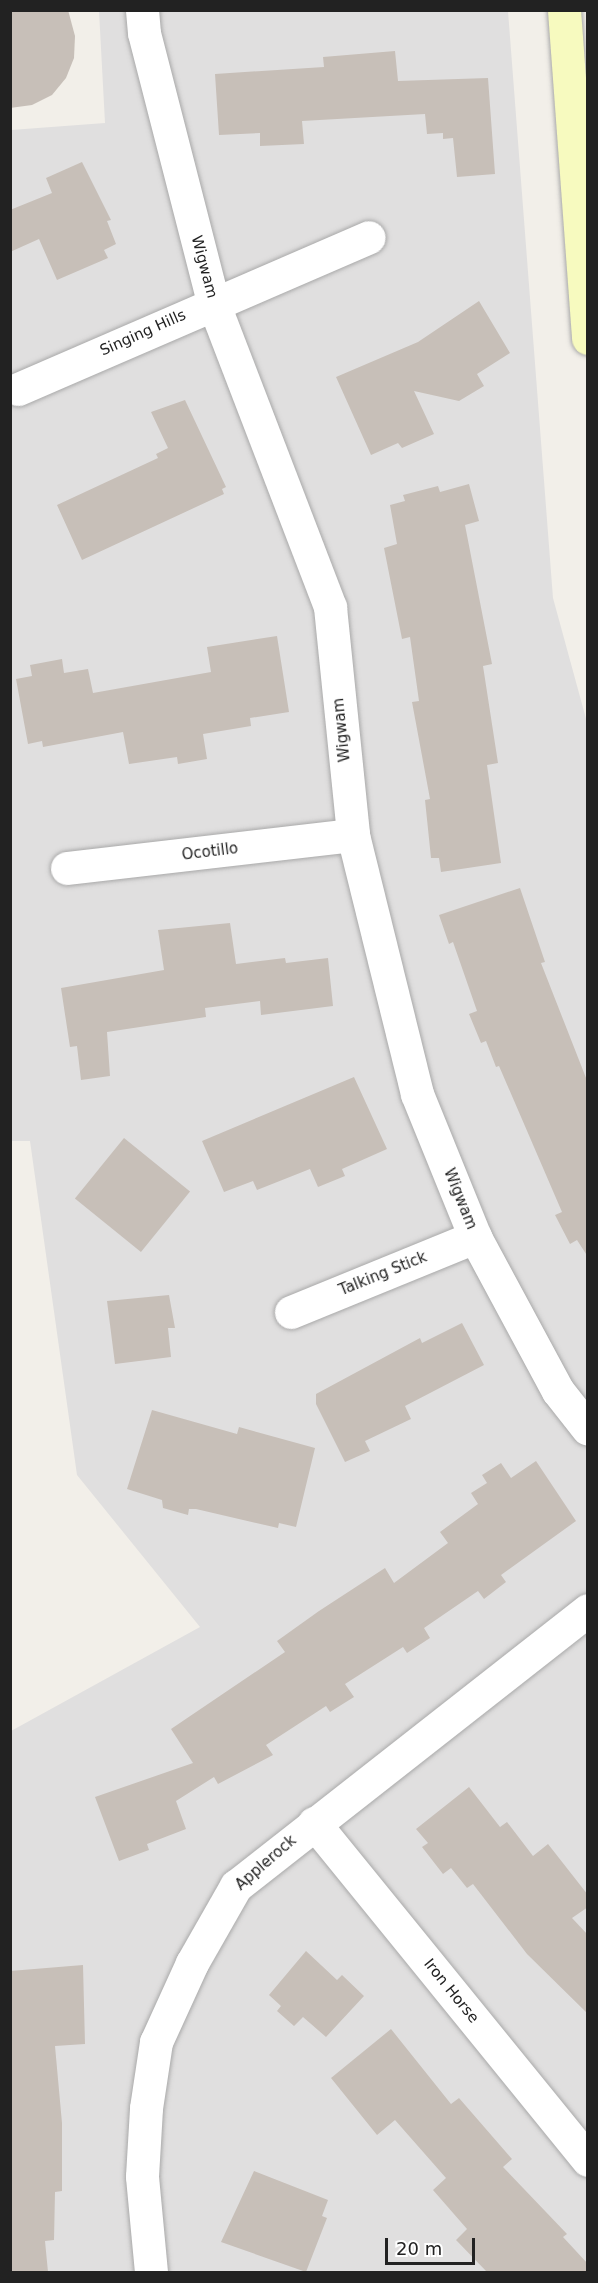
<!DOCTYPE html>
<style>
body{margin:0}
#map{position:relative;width:598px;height:2283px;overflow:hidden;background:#f2efe9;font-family:"DejaVu Sans",sans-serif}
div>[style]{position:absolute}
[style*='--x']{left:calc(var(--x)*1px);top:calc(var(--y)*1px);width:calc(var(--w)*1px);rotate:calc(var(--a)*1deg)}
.residential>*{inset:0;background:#e0dfdf}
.building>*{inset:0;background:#c7bfb8;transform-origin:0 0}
.roads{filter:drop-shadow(0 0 2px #a9a9a9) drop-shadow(0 0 2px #a9a9a9)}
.minor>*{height:33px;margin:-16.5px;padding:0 16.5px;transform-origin:16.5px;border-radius:16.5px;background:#fff}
.secondary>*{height:33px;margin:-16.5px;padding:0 16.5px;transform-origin:16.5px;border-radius:16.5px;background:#f7fabf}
span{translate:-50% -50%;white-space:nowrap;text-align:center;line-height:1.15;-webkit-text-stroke:4.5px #fff;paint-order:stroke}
.street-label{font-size:15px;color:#222}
.frame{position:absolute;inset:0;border:12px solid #222;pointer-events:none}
.scale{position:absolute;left:385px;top:2238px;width:90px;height:27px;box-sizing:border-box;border:3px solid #222;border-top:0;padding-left:8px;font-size:18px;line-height:21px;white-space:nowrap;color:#222;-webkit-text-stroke:4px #fff;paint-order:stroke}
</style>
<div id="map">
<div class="residential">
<i style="clip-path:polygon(99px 11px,508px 11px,553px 598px,588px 726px,587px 2272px,11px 2272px,11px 1731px,200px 1627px,77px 1475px,30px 1141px,11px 1141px,11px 130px,105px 123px)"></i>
</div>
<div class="building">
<i style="clip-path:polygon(10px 10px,68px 10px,75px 36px,74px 58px,66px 78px,52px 95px,32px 105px,10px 108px)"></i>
<i style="clip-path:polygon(395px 51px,398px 81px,488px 78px,495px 174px,457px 177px,453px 138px,443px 139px,443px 133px,427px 134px,425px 114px,302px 121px,304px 144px,260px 146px,260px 133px,219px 135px,215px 74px,324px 67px,323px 57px)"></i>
<i style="clip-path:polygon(82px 162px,111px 220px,107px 221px,116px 244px,104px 250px,108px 258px,57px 280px,39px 239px,10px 252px,10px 210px,52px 193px,46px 178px)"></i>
<i style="clip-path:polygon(479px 301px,510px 353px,477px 374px,484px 386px,459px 401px,414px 391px,434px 434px,402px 448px,398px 443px,371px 455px,336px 377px,418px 342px)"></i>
<i style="clip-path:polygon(185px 400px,226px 487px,222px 489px,224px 494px,82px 560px,57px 505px,158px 458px,156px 454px,168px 448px,151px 412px)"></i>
<i style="clip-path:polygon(469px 484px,479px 521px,465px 525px,492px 664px,483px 666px,498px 763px,487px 765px,501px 863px,441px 872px,439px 858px,431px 858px,425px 800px,430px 799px,412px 702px,419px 701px,410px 637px,402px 639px,384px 548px,397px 544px,390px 505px,405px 501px,403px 495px,438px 486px,440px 492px)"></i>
<i style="clip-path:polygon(277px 636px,289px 712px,250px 718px,251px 726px,203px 734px,207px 759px,178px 764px,177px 757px,129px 764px,123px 732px,43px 747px,42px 741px,28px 744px,16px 679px,32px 676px,30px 665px,62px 659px,64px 673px,88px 669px,93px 693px,211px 672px,207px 647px)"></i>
<i style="clip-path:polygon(520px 888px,545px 962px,541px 963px,588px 1083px,588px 1257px,577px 1240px,570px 1244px,555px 1215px,562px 1212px,499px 1066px,496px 1067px,486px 1041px,481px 1043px,469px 1014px,477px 1011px,453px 942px,449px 944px,439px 915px)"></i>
<i style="clip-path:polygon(230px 923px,236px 964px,285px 958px,286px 963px,328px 958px,333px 1006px,261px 1015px,260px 1001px,205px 1008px,206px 1017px,107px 1032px,110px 1076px,81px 1080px,77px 1046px,70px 1047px,61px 988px,164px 970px,158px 930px)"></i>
<i style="clip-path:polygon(354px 1077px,387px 1149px,342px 1169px,345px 1176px,318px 1187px,310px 1169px,257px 1190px,253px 1181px,224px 1192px,202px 1141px)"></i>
<i style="left:124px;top:1138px;width:85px;height:78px;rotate:39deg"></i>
<i style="clip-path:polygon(169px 1295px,175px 1328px,168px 1328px,171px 1357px,115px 1364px,107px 1301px)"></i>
<i style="clip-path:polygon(462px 1323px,484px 1365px,405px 1406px,411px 1419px,365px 1441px,370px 1451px,345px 1462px,316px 1404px,316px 1394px,420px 1338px,422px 1343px)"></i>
<i style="clip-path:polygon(152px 1410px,237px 1434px,239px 1427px,315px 1448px,296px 1527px,279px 1523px,278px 1528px,196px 1509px,189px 1509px,188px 1515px,163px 1508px,162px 1500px,127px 1489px)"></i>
<i style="clip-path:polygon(536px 1461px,576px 1521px,501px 1575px,506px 1582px,484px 1599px,478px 1591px,424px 1628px,430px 1638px,407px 1653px,403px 1647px,345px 1684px,354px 1697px,330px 1712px,326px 1706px,266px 1745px,273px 1755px,218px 1784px,214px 1777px,176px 1801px,186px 1829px,147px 1844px,149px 1850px,119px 1861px,95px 1797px,193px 1763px,171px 1729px,285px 1652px,277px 1641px,319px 1611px,385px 1568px,394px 1583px,448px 1543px,440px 1532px,478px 1504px,471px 1493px,487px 1483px,482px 1475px,501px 1463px,511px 1478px)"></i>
<i style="clip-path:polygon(469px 1787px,500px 1827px,507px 1822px,533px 1856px,548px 1844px,588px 1895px,588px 1907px,572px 1918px,588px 1935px,588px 2014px,527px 1954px,473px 1884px,467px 1888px,451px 1868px,443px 1874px,422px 1847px,428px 1843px,416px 1829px)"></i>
<i style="clip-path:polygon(306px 1951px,337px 1980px,342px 1975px,364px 1996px,326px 2037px,303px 2017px,294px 2026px,277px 2011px,281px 2006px,269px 1995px)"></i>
<i style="clip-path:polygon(83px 1965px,85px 2044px,55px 2046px,62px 2123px,62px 2191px,55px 2192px,54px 2240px,45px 2241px,48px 2272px,10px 2272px,10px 1971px)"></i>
<i style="clip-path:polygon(391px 2029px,451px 2104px,459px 2098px,512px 2159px,503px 2167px,567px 2234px,563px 2237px,588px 2264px,588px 2272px,487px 2272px,456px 2240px,467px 2229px,433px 2190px,446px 2178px,395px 2120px,377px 2135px,331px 2078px)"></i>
<i style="clip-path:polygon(254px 2171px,328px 2200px,322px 2216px,327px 2218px,306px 2272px,221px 2242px)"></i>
</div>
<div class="roads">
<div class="minor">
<i style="--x:142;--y:10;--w:23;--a:85"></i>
<i style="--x:144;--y:33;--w:278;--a:75.6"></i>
<i style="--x:213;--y:302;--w:327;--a:69"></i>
<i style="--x:330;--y:607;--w:229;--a:84.2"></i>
<i style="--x:353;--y:835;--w:267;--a:76.1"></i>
<i style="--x:417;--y:1094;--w:154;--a:67.9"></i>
<i style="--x:475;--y:1237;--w:175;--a:61.7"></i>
<i style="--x:558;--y:1391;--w:48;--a:51.7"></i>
<i style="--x:18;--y:389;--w:382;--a:-23.4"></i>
<i style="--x:67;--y:868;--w:288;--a:-6.6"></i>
<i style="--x:291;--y:1312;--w:199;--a:-22.2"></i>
<i style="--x:314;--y:1823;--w:434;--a:50.9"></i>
<i style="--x:151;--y:2272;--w:96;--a:-95.4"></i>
<i style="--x:142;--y:2176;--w:68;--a:-86.6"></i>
<i style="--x:146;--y:2108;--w:67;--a:-81.4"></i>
<i style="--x:156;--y:2042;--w:87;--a:-65.5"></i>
<i style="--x:192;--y:1963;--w:89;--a:-60.3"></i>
<i style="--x:236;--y:1886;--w:447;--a:-38.1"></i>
</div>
<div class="secondary">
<i style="--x:564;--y:10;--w:329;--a:85.8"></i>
</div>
</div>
<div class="street-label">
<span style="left:204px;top:267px;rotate:75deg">Wigwam</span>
<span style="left:143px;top:333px;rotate:-24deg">Singing Hills</span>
<span style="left:342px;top:730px;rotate:-96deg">Wigwam</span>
<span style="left:210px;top:852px;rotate:-7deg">Ocotillo</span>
<span style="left:460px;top:1199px;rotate:68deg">Wigwam</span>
<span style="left:383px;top:1274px;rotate:-22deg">Talking Stick</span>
<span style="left:266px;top:1863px;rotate:-41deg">Applerock</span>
<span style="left:451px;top:1991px;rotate:51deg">Iron Horse</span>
</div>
<div class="frame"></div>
<div class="scale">20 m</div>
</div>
